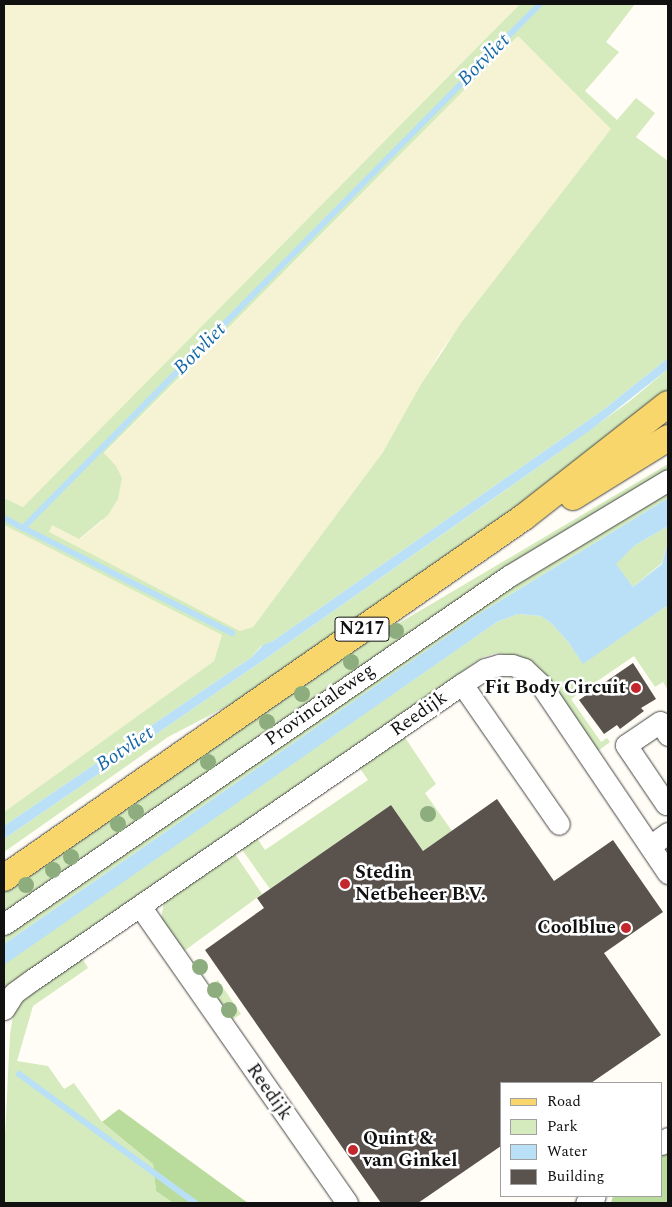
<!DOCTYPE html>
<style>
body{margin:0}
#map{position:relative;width:672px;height:1207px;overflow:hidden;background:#fffdf5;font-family:Spectral,serif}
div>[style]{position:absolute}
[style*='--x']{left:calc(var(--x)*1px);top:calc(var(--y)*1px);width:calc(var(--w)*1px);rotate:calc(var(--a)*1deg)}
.farmland>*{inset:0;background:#f6f3d4}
.green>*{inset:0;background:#d5ebbd;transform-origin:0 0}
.forest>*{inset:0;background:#b9dc9c}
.water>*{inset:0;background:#b9e0f7}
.stream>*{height:6px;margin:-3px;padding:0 3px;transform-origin:3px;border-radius:3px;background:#b9e0f7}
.building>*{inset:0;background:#5a524d}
.roads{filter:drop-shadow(0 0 1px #444) drop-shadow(0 0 1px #444)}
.minor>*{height:21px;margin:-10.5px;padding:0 10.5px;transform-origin:10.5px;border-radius:10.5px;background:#fff}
.major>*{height:26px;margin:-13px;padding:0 13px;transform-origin:13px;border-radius:13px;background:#f9d66b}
.trees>*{width:16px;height:16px;margin:-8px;border-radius:50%;background:#8dad7f}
.dots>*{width:14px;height:14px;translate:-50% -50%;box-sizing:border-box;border:2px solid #fff;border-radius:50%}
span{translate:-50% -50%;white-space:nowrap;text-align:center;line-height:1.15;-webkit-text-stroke:5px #fff;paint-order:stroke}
.shield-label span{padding:1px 4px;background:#fff;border:1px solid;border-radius:4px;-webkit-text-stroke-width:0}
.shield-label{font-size:18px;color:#111;font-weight:700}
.poi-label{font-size:19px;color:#111;font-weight:700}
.right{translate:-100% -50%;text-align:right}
.left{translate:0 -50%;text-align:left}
.street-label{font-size:19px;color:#111}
.water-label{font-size:20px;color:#1768a6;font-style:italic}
.frame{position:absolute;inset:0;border:5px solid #111;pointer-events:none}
.legend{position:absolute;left:500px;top:1082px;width:162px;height:115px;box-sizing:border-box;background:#fff;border:1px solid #a0a0a0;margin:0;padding:6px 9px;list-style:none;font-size:15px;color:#111}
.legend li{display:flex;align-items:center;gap:10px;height:25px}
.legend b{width:25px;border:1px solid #a0a0a0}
</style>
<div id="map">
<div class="farmland">
<i style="clip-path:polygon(4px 4px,520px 4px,23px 507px,4px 498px)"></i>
<i style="clip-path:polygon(518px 36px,612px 129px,441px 351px,383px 452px,253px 627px,240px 631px,48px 532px,52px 524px,80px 539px,102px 521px,116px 466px,104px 454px)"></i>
<i style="clip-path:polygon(4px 525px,222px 635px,214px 661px,4px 812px)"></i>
</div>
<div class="green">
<i style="clip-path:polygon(evenodd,520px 4px,635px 4px,606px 42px,619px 52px,585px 91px,617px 120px,636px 98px,655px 113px,636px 137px,668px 161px,668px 358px,603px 410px,273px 641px,260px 647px,252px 657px,4px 826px,4px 812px,214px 661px,222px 635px,4px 525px,4px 498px,23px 507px,520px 4px,518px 36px,611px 129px,461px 323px,420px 386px,383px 452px,253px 627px,240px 631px,49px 532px,52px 525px,79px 539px,108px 515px,118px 499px,122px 478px,116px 466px,104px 453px,518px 36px)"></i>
<i style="clip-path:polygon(668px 369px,668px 390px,550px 483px,237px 701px,168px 737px,4px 852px,4px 839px,271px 655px,544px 463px,630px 401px)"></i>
<i style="clip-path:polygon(668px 464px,668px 470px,4px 913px,4px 893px,362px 645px)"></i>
<i style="clip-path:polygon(668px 487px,668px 498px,482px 612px,4px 944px,4px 933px,486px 597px)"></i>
<i style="clip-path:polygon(668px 526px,668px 541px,662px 563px,633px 587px,615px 564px,634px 546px)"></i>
<i style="clip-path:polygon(668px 605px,668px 690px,663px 682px,655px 687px,634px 656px,571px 699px,601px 742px,607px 738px,610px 742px,598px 751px,552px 683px,535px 664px,516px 656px,496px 653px,483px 657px,11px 983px,4px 991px,4px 965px,10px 959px,497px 622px,518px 614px,541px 616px,552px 624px,569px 643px,583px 663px)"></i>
<i style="clip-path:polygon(404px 736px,436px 784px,425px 793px,452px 831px,423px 851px,391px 805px,270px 889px,241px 848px,257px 838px,265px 850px,368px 780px,359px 767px)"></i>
<i style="clip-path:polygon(235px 854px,262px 894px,184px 951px,161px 919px,164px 902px)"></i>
<i style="clip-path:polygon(82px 958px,88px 968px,33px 1006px,17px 1061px,48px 1066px,64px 1089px,74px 1083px,102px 1122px,153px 1164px,156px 1191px,173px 1203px,4px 1203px,4px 1156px,10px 1034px,14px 1011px,19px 1002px)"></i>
<i style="left:218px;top:980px;width:41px;height:14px;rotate:56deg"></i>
</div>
<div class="forest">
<i style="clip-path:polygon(119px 1109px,208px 1174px,248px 1203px,173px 1203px,156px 1191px,153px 1164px,102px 1122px)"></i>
<i style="clip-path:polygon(668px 1147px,668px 1202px,611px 1203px,613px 1196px,661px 1196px,661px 1153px)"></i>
</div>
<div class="water">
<i style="clip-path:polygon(668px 358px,668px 369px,592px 429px,271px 655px,4px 839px,4px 826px,252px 657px,263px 645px,273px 641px,603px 410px)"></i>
<i style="clip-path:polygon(668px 498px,668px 526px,634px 546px,616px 564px,633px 587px,662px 564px,668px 541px,668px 605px,583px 664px,569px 643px,552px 624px,541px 616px,518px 614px,497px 622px,4px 965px,4px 944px,482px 612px)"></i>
</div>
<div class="stream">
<i style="--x:4;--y:518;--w:21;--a:28"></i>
<i style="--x:232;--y:633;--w:234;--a:-153.3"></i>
<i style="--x:23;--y:528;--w:736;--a:-45.39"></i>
<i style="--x:19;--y:1074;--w:218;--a:36.2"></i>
</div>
<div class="building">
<i style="clip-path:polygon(633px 663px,656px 699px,641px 708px,644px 711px,620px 729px,617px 725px,604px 734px,579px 700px)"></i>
<i style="clip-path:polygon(497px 799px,554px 881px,613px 840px,663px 912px,604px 953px,661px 1035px,591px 1083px,501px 1083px,501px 1146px,418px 1203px,381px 1203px,205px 950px,264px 908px,257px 898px,391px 805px,423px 851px)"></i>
</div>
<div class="roads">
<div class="minor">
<i style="--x:462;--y:684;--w:170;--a:55.3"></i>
<i style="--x:668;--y:735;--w:15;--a:-122"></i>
<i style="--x:660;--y:722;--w:41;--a:145.9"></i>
<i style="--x:626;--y:745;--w:71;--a:55.9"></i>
<i style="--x:666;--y:804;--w:2;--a:-27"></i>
<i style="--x:650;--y:846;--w:22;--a:-36"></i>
<i style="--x:140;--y:906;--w:362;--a:55.1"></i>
<i style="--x:4;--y:924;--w:613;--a:-34.57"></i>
<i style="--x:509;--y:576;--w:186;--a:-31.1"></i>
<i style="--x:4;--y:1009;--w:19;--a:-58"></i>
<i style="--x:14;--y:993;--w:22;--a:-36"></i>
<i style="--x:32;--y:980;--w:522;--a:-34.54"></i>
<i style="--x:462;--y:684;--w:27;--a:-33"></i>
<i style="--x:485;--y:669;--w:15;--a:-16"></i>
<i style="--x:499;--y:665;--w:13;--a:0"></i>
<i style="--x:512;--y:665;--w:13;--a:18"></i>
<i style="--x:524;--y:669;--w:23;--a:43"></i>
<i style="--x:541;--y:685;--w:227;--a:56"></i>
<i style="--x:661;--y:1144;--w:9;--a:-41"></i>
<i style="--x:586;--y:1203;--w:11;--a:-38"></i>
</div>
<div class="major">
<i style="--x:573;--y:497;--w:112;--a:-31.8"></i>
<i style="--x:4;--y:878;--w:633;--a:-34.77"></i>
<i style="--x:524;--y:517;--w:183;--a:-38.1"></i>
</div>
</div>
<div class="trees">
<i style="left:396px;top:631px"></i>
<i style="left:351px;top:662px"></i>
<i style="left:302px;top:694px"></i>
<i style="left:267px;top:722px"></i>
<i style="left:208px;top:762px"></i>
<i style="left:136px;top:812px"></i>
<i style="left:428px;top:814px"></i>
<i style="left:118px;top:824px"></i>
<i style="left:71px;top:857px"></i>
<i style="left:53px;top:870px"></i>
<i style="left:26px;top:885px"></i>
<i style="left:200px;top:967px"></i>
<i style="left:215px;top:990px"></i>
<i style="left:229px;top:1010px"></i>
</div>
<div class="dots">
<i style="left:636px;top:688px;background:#c4262e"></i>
<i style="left:345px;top:884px;background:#c4262e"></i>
<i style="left:626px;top:928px;background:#c4262e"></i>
<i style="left:353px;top:1150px;background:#c4262e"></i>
</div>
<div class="shield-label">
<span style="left:362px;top:629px">N217</span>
</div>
<div class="poi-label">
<span class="right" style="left:626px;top:688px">Fit Body Circuit</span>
<span class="left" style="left:355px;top:884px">Stedin<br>Netbeheer B.V.</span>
<span class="right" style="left:616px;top:928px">Coolblue</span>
<span class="left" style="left:363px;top:1150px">Quint &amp;<br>van Ginkel</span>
</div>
<div class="street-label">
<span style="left:320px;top:705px;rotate:-35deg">Provincialeweg</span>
<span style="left:419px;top:714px;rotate:-35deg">Reedijk</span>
<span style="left:269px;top:1092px;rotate:55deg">Reedijk</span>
</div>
<div class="water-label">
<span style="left:484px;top:60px;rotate:-45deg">Botvliet</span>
<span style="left:200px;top:349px;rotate:-45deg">Botvliet</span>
<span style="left:125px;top:749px;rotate:-34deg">Botvliet</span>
</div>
<div class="frame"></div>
<ul class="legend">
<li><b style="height:6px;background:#f9d66b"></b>Road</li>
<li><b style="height:14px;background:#d5ebbd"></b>Park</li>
<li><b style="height:14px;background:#b9e0f7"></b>Water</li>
<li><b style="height:14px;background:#5a524d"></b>Building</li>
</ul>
</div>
